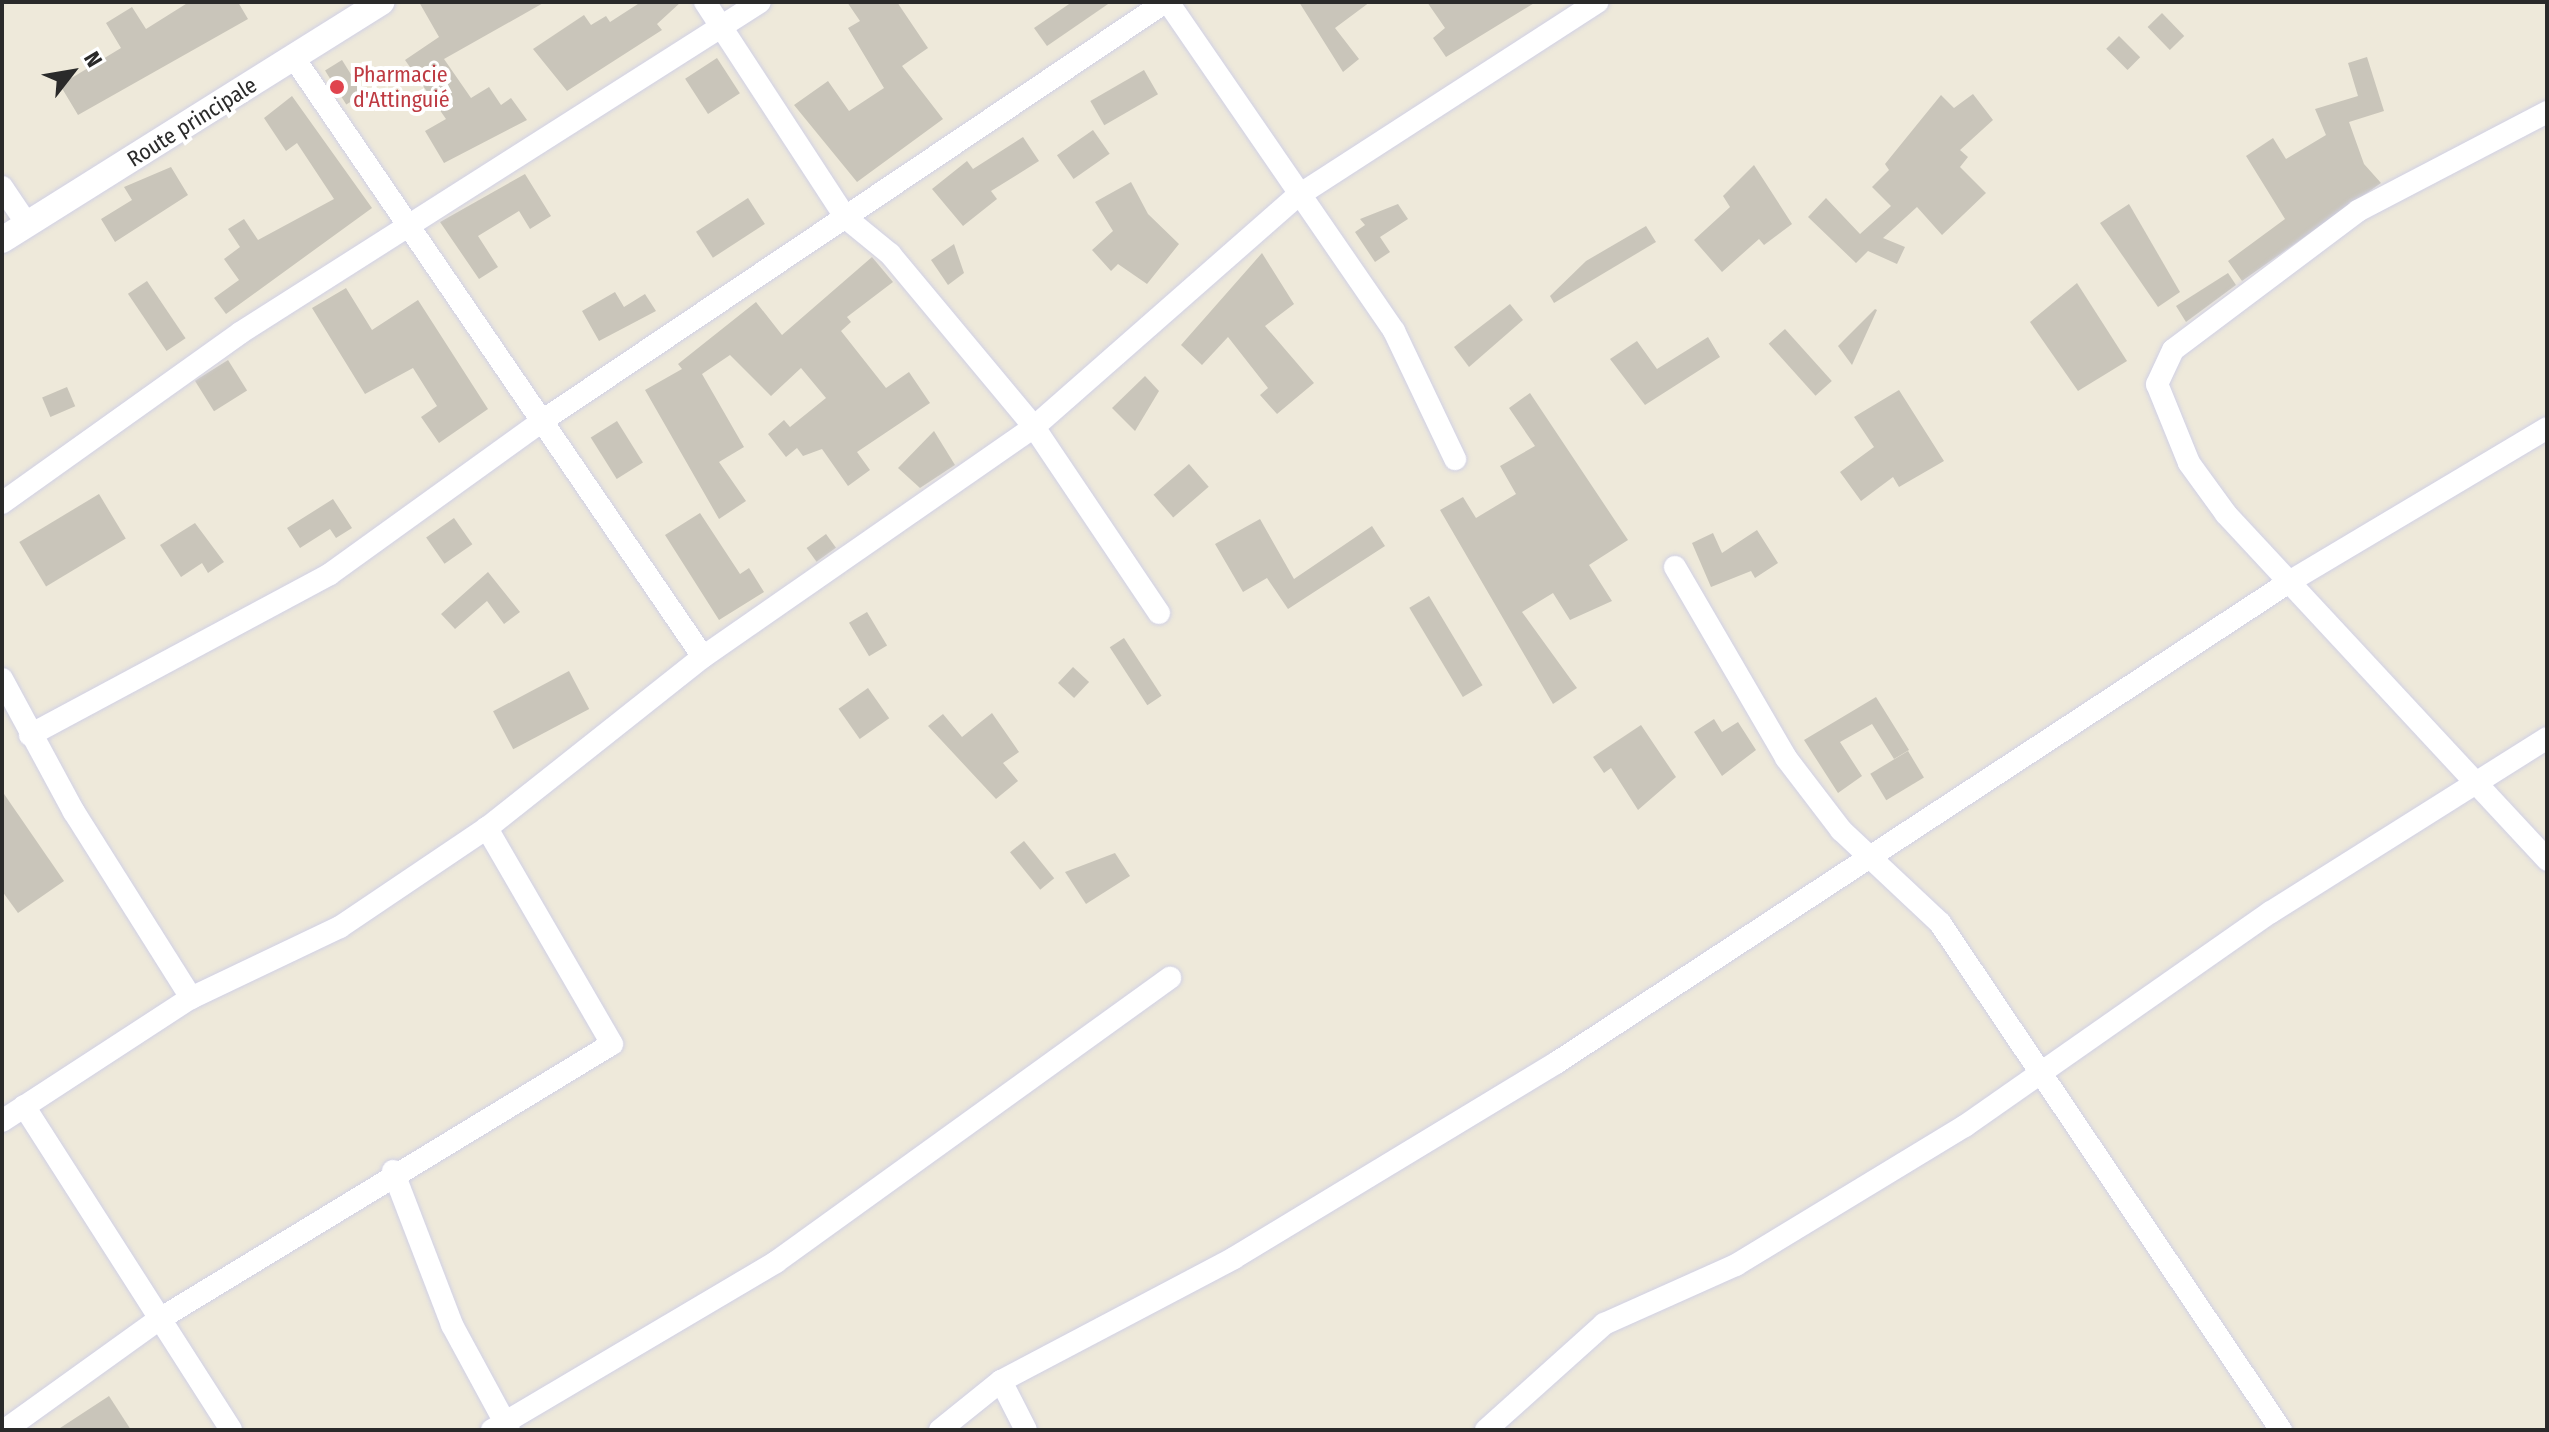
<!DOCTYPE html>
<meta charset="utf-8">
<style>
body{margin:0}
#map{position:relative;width:2549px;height:1432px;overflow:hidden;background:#eee9da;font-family:"Fira Sans Condensed",sans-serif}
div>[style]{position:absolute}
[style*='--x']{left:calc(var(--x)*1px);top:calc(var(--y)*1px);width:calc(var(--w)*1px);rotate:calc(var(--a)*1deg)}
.building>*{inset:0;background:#c9c5ba;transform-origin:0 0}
.roads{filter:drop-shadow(0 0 2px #d0d0e5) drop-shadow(0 0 2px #d0d0e5)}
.minor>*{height:22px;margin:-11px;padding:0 11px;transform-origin:11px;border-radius:11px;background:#fff}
.tertiary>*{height:26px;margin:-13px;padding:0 13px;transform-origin:13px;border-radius:13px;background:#fff}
.dots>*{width:22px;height:22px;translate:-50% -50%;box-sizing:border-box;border:4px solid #fff;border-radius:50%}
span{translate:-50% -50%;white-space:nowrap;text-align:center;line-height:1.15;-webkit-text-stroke:8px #fff;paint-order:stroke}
.health-label{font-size:22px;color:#be3a42}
.left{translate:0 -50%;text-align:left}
.street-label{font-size:22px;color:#2a2a2a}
.frame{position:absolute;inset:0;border:4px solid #2a2a2a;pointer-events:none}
.north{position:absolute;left:32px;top:32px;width:80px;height:80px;-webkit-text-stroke:6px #fff;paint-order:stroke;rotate:59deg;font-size:22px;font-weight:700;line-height:32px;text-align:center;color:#2a2a2a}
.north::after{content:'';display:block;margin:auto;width:28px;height:36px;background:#2a2a2a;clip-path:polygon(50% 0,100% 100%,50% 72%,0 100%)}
</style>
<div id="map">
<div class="building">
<i style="clip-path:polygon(189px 2px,238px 2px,248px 19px,78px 115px,60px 85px,121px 48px,106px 23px,132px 7px,146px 29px)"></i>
<i style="clip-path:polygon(419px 2px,545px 2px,444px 59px,471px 98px,489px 87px,501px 105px,511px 98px,527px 120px,444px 163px,425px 131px,446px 119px,405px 60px,439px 37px)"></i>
<i style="clip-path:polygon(641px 2px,681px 2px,657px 24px,662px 30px,567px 91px,533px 49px,584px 15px,591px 25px,606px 16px,610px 22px)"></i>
<i style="clip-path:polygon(847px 2px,897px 2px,928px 48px,902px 66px,943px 119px,857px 182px,794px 105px,828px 81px,849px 111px,884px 88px,848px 28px,860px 21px)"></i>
<i style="clip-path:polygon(1072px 2px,1111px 2px,1047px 46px,1034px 28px)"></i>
<i style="clip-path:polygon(1299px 2px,1370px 2px,1335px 28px,1359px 59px,1343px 72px)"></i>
<i style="clip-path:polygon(1427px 2px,1536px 2px,1446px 57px,1433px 38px,1445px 28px)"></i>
<i style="left:2162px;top:13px;width:32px;height:20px;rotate:46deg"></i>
<i style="left:2119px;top:36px;width:30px;height:18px;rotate:45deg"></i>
<i style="clip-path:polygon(2367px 57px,2384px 111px,2349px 122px,2364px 164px,2381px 183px,2242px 281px,2228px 261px,2285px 219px,2246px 156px,2273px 138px,2286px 159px,2326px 135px,2315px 109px,2358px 96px,2348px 63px)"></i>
<i style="left:717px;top:58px;width:42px;height:38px;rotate:57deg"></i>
<i style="left:342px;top:60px;width:40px;height:20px;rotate:58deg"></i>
<i style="left:1144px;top:70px;width:28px;height:62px;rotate:60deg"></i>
<i style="clip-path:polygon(1973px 94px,1993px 120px,1960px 150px,1968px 157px,1960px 167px,1986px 193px,1942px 235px,1917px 207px,1883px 238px,1905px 247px,1897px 264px,1868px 251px,1856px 263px,1808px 217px,1826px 198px,1860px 234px,1891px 206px,1872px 187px,1889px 170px,1885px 164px,1941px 95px,1954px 108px)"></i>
<i style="clip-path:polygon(292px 96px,372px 208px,226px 314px,214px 298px,239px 280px,224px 259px,240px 247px,228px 229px,244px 219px,258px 240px,334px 199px,297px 143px,286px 151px,264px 118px)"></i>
<i style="left:1093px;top:130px;width:29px;height:44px;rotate:55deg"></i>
<i style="clip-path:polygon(1023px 137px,1039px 161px,991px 191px,997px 199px,963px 226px,932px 189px,967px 161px,973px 169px)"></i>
<i style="clip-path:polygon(1754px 165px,1792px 224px,1764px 245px,1759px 239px,1722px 272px,1694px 240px,1730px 207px,1723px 196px)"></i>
<i style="clip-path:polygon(171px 167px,188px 195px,115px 242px,101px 219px,132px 200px,124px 187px)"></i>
<i style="clip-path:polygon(525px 174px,551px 216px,530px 229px,519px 211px,478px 236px,498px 267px,479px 279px,440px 222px)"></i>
<i style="clip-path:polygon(1131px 182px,1148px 214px,1179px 244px,1147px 284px,1118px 264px,1111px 271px,1092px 250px,1113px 231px,1095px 202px)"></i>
<i style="left:748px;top:198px;width:31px;height:62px;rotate:57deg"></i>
<i style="clip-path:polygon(1398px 204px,1408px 219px,1380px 237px,1390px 252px,1375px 262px,1355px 232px,1365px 225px,1360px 219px)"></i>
<i style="clip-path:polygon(2129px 204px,2180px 292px,2158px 307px,2100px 223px)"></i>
<i style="clip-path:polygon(1646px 226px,1656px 242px,1554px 303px,1550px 296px,1586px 261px)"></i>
<i style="clip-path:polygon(954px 244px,964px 273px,948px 285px,931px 260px)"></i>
<i style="clip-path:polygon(1262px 253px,1294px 304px,1265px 326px,1314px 383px,1277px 414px,1260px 395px,1268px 388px,1228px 337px,1202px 365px,1181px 345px)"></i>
<i style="clip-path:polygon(872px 257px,893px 282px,847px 317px,851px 322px,841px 331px,886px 388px,909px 372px,930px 403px,857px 452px,870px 470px,848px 486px,822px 449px,803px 456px,797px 448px,786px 457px,768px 434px,784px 420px,790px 427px,826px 398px,801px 368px,771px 396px,730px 355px,702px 374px,744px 447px,719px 462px,746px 501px,719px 519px,645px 390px,682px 369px,678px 364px,756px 302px,782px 335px)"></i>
<i style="clip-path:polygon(2228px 273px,2236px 285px,2186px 322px,2176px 306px)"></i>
<i style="left:147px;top:281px;width:69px;height:23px;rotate:56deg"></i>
<i style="clip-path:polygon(2077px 283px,2127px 361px,2078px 391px,2030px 322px)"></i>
<i style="clip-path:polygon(346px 288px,372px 330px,418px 300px,488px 409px,439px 443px,421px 417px,437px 406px,413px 368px,365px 394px,312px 308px)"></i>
<i style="clip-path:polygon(615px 292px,624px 307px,645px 294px,656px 311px,599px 341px,582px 311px)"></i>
<i style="clip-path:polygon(1510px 304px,1523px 320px,1469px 367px,1454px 347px)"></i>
<i style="clip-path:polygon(1875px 309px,1877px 310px,1852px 365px,1838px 346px)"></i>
<i style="left:1785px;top:329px;width:70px;height:22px;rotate:48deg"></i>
<i style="clip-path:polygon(1708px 337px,1720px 357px,1645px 405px,1610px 359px,1637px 341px,1657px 369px)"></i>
<i style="left:228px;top:360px;width:36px;height:39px;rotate:58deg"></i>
<i style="clip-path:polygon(1145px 376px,1159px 391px,1135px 431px,1112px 408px)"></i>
<i style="left:67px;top:387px;width:21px;height:27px;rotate:67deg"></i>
<i style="clip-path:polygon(1899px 390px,1944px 461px,1899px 487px,1893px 477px,1861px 501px,1840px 472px,1874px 447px,1854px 417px)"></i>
<i style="clip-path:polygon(1530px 393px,1628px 540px,1589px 565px,1612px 601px,1570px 620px,1553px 593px,1522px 612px,1577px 688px,1553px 704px,1440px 510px,1463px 497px,1476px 518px,1516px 494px,1500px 466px,1535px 446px,1509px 408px)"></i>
<i style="left:617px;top:421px;width:49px;height:31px;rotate:58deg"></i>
<i style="clip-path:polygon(934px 431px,955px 465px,920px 488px,898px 468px)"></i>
<i style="left:1189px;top:464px;width:30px;height:47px;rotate:49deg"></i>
<i style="left:99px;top:494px;width:52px;height:93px;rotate:59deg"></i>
<i style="clip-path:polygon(333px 499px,352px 528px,336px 538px,330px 529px,300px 548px,287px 528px)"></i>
<i style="clip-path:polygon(700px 513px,740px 574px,749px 568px,764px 592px,719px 620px,665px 535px)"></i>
<i style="left:454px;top:518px;width:32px;height:34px;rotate:55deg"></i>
<i style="clip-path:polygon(1260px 519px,1294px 579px,1372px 526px,1385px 546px,1288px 609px,1267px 578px,1243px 592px,1215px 544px)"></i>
<i style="clip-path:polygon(195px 523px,224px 562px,208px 573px,202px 563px,181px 577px,160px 545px)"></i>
<i style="clip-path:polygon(1757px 530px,1778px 563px,1755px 578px,1751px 571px,1711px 587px,1692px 543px,1713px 533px,1722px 553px)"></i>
<i style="left:826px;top:534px;width:17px;height:24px;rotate:54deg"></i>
<i style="clip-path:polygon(488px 572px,520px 612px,504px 624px,487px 601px,455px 629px,441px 614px)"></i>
<i style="left:1429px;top:596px;width:104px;height:23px;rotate:59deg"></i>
<i style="left:867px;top:612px;width:39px;height:21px;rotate:59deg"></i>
<i style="left:1124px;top:638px;width:69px;height:17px;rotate:57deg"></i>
<i style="left:1073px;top:667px;width:22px;height:22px;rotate:43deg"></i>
<i style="left:569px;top:671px;width:43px;height:86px;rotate:62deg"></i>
<i style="left:868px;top:688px;width:37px;height:36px;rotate:55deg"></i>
<i style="clip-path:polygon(1876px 697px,1909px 750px,1894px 759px,1872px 724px,1840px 742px,1862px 776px,1838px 793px,1804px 740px)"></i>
<i style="clip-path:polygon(992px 713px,1019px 752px,1003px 763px,1018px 781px,996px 799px,928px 726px,943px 714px,962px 737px)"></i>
<i style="clip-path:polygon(1714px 719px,1722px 732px,1738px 722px,1756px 750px,1722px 776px,1694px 732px)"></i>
<i style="clip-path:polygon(1641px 725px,1676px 777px,1638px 810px,1611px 768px,1604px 773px,1593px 757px)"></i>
<i style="left:1908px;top:751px;width:31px;height:44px;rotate:59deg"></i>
<i style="clip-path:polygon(2px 791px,64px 881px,18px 913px,2px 891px)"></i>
<i style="left:1024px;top:841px;width:48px;height:18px;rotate:51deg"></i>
<i style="clip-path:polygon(1115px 853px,1130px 876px,1086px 904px,1065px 872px)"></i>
<i style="clip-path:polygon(109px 1396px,131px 1430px,57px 1430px)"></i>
</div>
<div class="roads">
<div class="minor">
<i style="--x:705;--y:2;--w:258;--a:56.9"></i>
<i style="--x:846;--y:218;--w:57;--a:39.3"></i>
<i style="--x:890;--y:254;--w:225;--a:50.2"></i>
<i style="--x:1034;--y:427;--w:224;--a:56.1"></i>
<i style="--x:1168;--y:2;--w:399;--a:55.5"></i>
<i style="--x:1394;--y:331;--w:142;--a:64.5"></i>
<i style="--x:294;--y:58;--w:725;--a:55.67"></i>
<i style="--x:2547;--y:112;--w:213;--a:152.4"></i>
<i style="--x:2358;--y:211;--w:231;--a:143.1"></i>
<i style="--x:2173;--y:350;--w:38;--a:115"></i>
<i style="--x:2157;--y:384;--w:85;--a:67.9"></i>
<i style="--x:2189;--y:463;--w:63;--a:54"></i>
<i style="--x:2226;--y:514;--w:472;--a:47.1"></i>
<i style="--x:2;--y:187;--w:45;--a:56"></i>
<i style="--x:2;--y:503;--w:292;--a:-35.5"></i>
<i style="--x:240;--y:333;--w:616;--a:-32.48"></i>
<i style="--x:1675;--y:567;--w:221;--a:59.8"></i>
<i style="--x:1786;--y:758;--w:91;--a:52.6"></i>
<i style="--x:1841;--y:830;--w:136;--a:43.2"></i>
<i style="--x:1940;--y:923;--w:611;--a:56.08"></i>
<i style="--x:2;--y:679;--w:151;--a:61.6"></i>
<i style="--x:74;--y:812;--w:220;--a:57.8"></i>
<i style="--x:30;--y:735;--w:340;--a:-28.2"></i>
<i style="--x:330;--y:574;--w:265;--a:-35.8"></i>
<i style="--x:545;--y:419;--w:747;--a:-33.92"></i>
<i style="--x:24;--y:1106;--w:384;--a:57.4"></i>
<i style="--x:2;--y:1121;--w:225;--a:-33.1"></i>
<i style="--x:191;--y:998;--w:165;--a:-25.5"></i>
<i style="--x:340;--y:927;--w:177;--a:-34"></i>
<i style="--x:487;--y:828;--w:275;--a:-38.4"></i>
<i style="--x:703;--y:657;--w:403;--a:-34.8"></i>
<i style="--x:1034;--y:427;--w:349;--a:-41.3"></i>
<i style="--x:1296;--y:197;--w:359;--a:-32.9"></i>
<i style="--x:393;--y:1171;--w:165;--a:69"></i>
<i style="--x:452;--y:1325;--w:119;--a:61.5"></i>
<i style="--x:1001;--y:1381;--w:55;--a:63"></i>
<i style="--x:5;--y:1430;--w:188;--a:-35.7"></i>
<i style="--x:158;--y:1320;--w:531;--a:-31.3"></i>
<i style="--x:612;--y:1044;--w:250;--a:-120.1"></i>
<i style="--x:492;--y:1430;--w:330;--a:-30.6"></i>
<i style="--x:776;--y:1262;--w:486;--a:-35.8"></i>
<i style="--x:940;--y:1430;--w:78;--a:-38.8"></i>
<i style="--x:1001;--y:1381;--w:263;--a:-27.8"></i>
<i style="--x:1234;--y:1258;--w:376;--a:-31.2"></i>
<i style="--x:1556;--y:1063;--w:877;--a:-33.27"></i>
<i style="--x:2289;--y:582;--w:300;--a:-30.8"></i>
<i style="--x:1486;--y:1430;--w:159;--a:-41.9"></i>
<i style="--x:1604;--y:1324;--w:145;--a:-24.1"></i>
<i style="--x:1736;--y:1265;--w:268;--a:-31.3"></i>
<i style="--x:1965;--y:1126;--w:373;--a:-35"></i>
<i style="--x:2271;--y:912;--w:326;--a:-32.2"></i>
</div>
<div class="tertiary">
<i style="--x:2;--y:240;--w:448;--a:-32.1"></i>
</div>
</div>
<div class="dots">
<i style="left:337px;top:87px;background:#e0444e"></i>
</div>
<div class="health-label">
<span class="left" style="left:353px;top:87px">Pharmacie<br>d'Attinguié</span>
</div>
<div class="street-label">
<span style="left:192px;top:122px;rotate:-32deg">Route principale</span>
</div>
<div class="frame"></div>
<div class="north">N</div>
</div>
